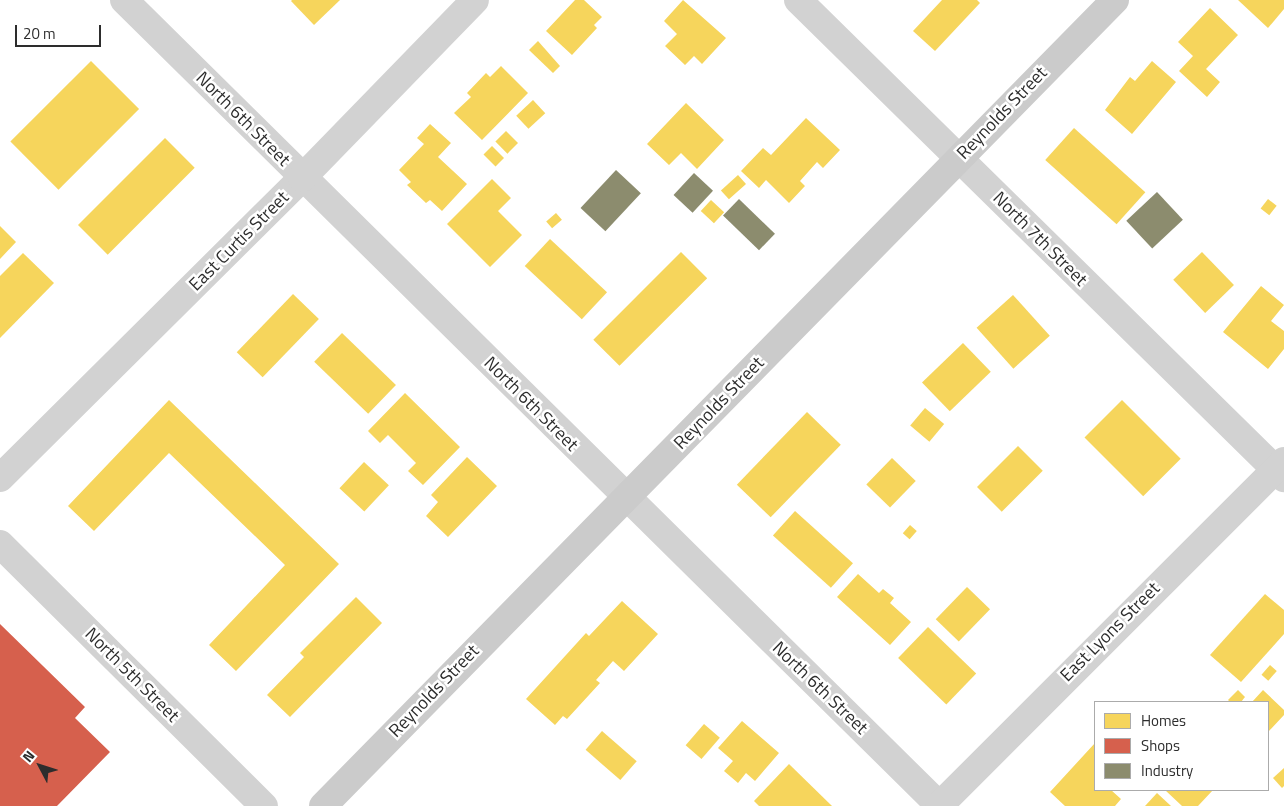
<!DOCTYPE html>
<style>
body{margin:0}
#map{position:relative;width:1284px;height:806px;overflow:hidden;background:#fff;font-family:"Titillium Web",sans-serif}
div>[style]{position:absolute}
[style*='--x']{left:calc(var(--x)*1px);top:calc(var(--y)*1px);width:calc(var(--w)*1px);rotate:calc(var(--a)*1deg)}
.homes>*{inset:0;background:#f6d55c;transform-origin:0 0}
.shops>*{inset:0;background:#d6604d}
.industry>*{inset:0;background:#8c8c6e;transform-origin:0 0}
.street>*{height:28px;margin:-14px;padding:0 14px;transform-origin:14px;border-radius:14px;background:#d2d2d2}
.secondary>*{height:28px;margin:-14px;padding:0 14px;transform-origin:14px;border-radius:14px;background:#cbcbcb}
span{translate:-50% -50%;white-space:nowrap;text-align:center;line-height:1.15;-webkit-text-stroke:5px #fff;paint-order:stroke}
.street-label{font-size:18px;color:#2d2d2d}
.legend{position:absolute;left:1094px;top:701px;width:175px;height:90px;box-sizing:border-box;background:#fff;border:1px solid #ababab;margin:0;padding:6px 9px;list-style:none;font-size:15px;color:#2d2d2d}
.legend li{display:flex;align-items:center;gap:10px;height:25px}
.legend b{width:25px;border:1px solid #ababab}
.north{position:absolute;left:15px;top:741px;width:50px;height:50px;-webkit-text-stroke:4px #fff;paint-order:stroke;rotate:310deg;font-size:14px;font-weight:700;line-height:20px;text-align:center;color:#2d2d2d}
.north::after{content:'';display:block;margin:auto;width:18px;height:22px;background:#2d2d2d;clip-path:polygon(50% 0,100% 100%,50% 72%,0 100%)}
.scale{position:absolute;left:15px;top:25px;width:86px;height:22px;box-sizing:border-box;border:2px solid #2d2d2d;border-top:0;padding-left:6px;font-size:15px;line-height:18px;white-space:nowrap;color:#2d2d2d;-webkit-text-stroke:4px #fff;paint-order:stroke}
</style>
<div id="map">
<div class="homes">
<i style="clip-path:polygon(340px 0,314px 25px,291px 1px,292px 0)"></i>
<i style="clip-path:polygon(575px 0,584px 0,602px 17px,594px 25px,597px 28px,572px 55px,546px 31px)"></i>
<i style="clip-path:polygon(683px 0,726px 38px,702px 64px,694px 56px,685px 65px,665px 46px,677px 34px,664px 21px)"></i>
<i style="clip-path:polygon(942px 0,977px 0,980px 3px,935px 51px,913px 31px)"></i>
<i style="clip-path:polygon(1238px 0,1284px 0,1284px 9px,1268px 28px)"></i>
<i style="clip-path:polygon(1210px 8px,1238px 35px,1206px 69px,1220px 82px,1207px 97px,1179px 71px,1193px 56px,1178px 42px)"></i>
<i style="clip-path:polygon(538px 41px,560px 66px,553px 73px,529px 50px)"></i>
<i style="left:91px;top:61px;width:68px;height:114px;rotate:45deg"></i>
<i style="clip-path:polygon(1152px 61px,1176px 82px,1132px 134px,1105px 110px,1130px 77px,1135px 81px)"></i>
<i style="clip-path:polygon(501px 66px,528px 93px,482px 140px,454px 113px,471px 97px,467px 93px,486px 73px,490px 77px)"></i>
<i style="left:533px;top:100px;width:18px;height:23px;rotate:47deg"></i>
<i style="clip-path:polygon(686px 103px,724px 140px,697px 169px,681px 153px,669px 165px,647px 144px)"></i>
<i style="clip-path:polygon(806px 118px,840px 150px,823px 168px,817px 162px,800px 181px,805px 186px,789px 203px,766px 180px,759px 188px,741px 171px,763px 148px,771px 155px)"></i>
<i style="clip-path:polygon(430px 124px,451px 143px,438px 157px,467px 184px,442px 211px,430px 200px,426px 203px,407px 185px,411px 182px,399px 170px,424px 144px,417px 138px)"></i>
<i style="left:1074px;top:128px;width:96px;height:43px;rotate:42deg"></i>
<i style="left:506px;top:131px;width:17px;height:15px;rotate:45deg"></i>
<i style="left:165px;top:138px;width:42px;height:123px;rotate:45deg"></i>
<i style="left:492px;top:146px;width:17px;height:12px;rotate:45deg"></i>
<i style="left:738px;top:175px;width:12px;height:23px;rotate:48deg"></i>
<i style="clip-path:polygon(492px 179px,511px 198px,498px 211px,522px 235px,490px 267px,447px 224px)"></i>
<i style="left:1268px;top:199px;width:11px;height:12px;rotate:38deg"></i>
<i style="left:711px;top:200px;width:18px;height:15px;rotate:43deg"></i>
<i style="left:556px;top:213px;width:9px;height:13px;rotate:49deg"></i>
<i style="clip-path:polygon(0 226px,16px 242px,0 259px)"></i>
<i style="left:550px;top:239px;width:78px;height:37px;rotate:43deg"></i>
<i style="left:681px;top:252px;width:37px;height:124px;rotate:45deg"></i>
<i style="left:1202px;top:252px;width:46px;height:40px;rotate:46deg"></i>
<i style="clip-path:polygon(23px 253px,54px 283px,0 338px,0 276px)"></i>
<i style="clip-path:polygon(1261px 286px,1284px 305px,1271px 321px,1284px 331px,1284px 349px,1268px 369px,1223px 332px)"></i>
<i style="left:293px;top:294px;width:36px;height:81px;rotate:44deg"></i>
<i style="left:1013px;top:295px;width:55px;height:49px;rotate:48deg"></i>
<i style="left:342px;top:333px;width:75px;height:40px;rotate:44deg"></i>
<i style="left:963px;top:343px;width:40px;height:57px;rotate:46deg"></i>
<i style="clip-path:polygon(405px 393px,460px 447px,423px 485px,408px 471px,416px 463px,388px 435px,380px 443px,368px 431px)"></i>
<i style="clip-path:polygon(169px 400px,339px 564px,236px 671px,209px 645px,285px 565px,169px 453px,94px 531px,68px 506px)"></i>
<i style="left:1122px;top:400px;width:83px;height:53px;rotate:45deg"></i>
<i style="left:925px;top:408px;width:25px;height:23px;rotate:40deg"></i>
<i style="left:807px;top:412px;width:47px;height:101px;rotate:44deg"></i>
<i style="left:1018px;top:446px;width:35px;height:58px;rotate:45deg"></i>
<i style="clip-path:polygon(467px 457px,497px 486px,448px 537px,426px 516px,438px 502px,431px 495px)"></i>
<i style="left:892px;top:458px;width:33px;height:37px;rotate:44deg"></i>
<i style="left:364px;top:462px;width:34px;height:36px;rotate:43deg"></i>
<i style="left:795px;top:511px;width:78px;height:33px;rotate:42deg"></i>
<i style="left:910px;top:525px;width:9px;height:11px;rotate:41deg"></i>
<i style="clip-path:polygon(858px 574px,879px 593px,883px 589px,894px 598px,890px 603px,911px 622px,890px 645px,837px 597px)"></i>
<i style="left:967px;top:587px;width:32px;height:45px;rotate:44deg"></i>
<i style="clip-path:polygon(1265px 594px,1284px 610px,1284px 634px,1241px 682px,1210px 655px)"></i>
<i style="clip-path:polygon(356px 597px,382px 623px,290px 717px,267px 695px,304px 657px,300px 653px)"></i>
<i style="clip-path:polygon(622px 601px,658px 634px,624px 671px,613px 661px,596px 680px,600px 683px,567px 719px,563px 716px,555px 725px,526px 699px,586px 633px,589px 636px)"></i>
<i style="left:928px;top:627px;width:67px;height:43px;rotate:44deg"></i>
<i style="left:1270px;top:665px;width:9px;height:13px;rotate:41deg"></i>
<i style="clip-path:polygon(1238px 690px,1245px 697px,1241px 702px,1230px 702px,1228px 700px)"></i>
<i style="clip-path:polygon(1263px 690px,1284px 710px,1284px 715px,1268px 732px,1268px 702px,1252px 702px)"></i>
<i style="clip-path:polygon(742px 721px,779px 753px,755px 781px,746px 773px,738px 783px,724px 771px,733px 761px,718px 748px)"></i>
<i style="left:704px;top:724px;width:21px;height:28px;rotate:41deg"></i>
<i style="left:602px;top:731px;width:46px;height:25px;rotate:41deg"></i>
<i style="clip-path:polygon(1095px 743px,1095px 790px,1111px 790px,1121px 799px,1115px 806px,1065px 806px,1050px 792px)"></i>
<i style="clip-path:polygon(789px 764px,832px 806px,759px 806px,754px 801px)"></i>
<i style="clip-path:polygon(1284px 768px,1284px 786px,1282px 788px,1273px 778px)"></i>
<i style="clip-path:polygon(1165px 790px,1213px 790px,1198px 806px,1182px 806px)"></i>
<i style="clip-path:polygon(1157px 793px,1171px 806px,1145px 806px)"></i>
</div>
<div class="shops">
<i style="clip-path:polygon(0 624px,85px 707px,75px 718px,110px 752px,57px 806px,0 806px)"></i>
</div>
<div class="industry">
<i style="left:616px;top:170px;width:34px;height:52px;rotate:43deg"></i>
<i style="left:694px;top:173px;width:26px;height:30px;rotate:43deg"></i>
<i style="left:1157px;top:192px;width:38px;height:42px;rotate:47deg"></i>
<i style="left:739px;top:199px;width:50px;height:23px;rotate:44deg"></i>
</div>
<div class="street">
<i style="--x:124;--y:0;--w:1147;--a:44.65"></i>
<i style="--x:798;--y:0;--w:682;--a:44.52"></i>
<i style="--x:0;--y:478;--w:426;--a:-44.8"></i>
<i style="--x:302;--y:178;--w:248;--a:-45.8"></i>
<i style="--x:0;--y:544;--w:372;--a:44.8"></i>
<i style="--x:939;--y:806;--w:488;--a:-45"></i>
</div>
<div class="secondary">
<i style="--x:323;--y:806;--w:1130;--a:-45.5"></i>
</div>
<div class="street-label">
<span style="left:1002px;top:113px;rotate:-46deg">Reynolds Street</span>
<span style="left:243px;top:119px;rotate:45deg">North 6th Street</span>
<span style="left:1040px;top:239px;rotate:45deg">North 7th Street</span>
<span style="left:239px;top:241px;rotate:-45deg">East Curtis Street</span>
<span style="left:719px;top:403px;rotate:-46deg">Reynolds Street</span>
<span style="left:531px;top:404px;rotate:45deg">North 6th Street</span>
<span style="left:1110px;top:632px;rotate:-45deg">East Lyons Street</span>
<span style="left:132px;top:675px;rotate:45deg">North 5th Street</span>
<span style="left:820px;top:688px;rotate:44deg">North 6th Street</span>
<span style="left:434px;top:691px;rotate:-46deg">Reynolds Street</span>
</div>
<ul class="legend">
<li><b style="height:14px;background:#f6d55c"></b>Homes</li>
<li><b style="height:14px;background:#d6604d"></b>Shops</li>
<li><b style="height:14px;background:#8c8c6e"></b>Industry</li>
</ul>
<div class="north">N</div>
<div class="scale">20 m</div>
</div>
